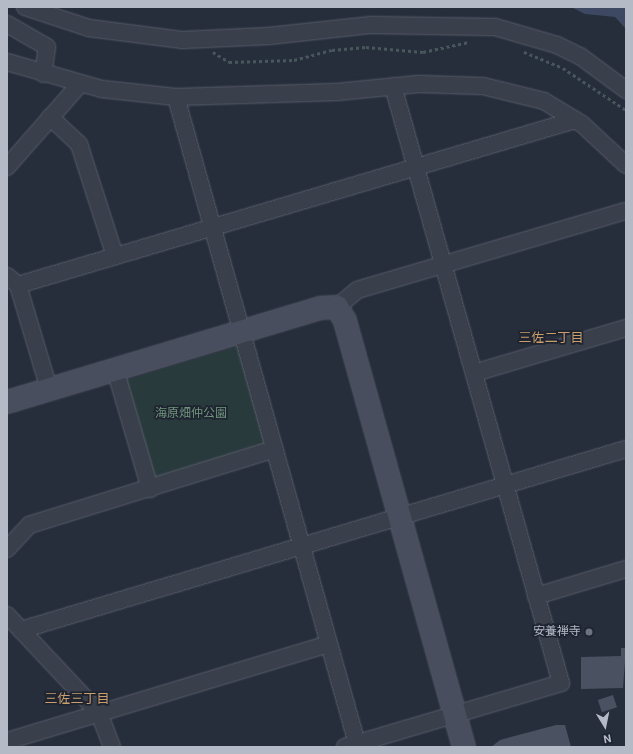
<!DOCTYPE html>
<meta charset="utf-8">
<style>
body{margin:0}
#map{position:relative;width:633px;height:754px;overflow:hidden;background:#262d3b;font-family:Roboto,"Noto Sans JP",sans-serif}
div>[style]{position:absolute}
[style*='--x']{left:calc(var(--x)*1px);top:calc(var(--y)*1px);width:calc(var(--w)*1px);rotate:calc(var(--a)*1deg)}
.green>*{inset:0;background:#293a3d}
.water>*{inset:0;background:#3d4962}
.building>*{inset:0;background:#4a5262;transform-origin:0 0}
.path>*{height:2.5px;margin-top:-1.25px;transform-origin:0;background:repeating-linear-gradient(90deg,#48575b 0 3px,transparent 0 6px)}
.roads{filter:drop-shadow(0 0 1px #585d6a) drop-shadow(0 0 1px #585d6a)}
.street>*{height:16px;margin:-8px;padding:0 8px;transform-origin:8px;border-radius:8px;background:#3a3f4c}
.secondary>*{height:22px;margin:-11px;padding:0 11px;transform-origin:11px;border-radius:11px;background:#484e5e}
.dots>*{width:11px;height:11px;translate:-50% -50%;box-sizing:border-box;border:2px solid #1f2431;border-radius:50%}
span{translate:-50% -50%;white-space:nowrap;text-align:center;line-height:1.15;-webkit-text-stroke:3.5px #1f2431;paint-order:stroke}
.park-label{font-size:12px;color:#6f957b}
.poi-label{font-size:12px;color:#b5bac7}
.right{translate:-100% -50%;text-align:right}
.neighbourhood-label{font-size:13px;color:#ca9f6d}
.frame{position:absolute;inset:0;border:8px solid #b5bac7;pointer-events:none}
.north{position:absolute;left:585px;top:706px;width:40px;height:40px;-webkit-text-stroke:3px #1f2431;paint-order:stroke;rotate:170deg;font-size:11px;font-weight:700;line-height:16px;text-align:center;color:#b5bac7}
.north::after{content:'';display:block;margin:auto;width:14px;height:18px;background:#b5bac7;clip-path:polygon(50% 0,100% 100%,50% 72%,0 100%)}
</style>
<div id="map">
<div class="green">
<i style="clip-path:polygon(238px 346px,264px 441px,259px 448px,156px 479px,122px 381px)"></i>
</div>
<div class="water">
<i style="clip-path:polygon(571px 7px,626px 7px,626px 29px,615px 17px,585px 14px)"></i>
</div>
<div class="building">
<i style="clip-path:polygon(621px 648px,626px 648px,623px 688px,581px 689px,581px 657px,621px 656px)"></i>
<i style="left:613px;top:695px;width:13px;height:16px;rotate:72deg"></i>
<i style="clip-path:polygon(556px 725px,565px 725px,571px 747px,491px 747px,500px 740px)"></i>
</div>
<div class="path">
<i style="--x:213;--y:52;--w:19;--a:32"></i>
<i style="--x:229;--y:62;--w:65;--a:-1.8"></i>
<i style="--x:294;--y:60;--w:39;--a:-15"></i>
<i style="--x:332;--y:50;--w:34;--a:-5"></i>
<i style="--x:366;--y:47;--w:57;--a:5"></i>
<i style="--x:423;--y:52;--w:47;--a:-12.3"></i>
<i style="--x:524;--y:52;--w:42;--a:22.3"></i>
<i style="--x:563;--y:68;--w:76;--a:33.7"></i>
</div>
<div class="roads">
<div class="street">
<i style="--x:25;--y:7;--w:67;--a:18.2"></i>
<i style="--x:89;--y:28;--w:95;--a:7.3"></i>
<i style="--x:183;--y:40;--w:86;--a:-2.7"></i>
<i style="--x:269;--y:36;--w:103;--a:-6.2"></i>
<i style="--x:371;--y:25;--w:124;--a:0.9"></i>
<i style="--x:495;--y:27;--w:65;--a:16.2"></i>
<i style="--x:557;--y:45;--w:25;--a:26"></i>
<i style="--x:580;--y:56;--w:57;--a:36.5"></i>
<i style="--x:7;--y:24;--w:46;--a:29.9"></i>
<i style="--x:47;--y:47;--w:27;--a:98"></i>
<i style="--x:7;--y:62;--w:99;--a:15.9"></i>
<i style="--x:102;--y:89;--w:74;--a:6.2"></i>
<i style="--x:176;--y:97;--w:161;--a:-1.8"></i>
<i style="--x:337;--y:92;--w:82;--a:-5.6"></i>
<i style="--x:419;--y:84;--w:64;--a:1.8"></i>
<i style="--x:483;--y:86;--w:63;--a:13.8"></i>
<i style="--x:544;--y:101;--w:44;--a:31.2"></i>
<i style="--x:582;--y:124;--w:60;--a:43"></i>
<i style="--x:176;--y:97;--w:675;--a:74.36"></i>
<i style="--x:50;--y:117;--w:40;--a:43"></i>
<i style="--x:79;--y:144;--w:118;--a:72.2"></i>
<i style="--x:7;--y:167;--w:111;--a:-48.7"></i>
<i style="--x:7;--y:276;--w:14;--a:39"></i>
<i style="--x:18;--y:285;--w:109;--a:73.4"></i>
<i style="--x:18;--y:285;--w:581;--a:-16.5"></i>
<i style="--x:337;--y:307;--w:26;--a:-40"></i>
<i style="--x:357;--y:290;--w:280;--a:-16.4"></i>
<i style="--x:115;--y:369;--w:125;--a:73.7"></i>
<i style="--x:474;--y:373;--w:159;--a:-16.5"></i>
<i style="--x:7;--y:549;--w:33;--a:-47"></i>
<i style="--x:29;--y:525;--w:257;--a:-17.2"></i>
<i style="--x:536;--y:596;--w:94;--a:-16.7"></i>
<i style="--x:7;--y:615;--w:134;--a:46.8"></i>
<i style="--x:99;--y:713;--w:36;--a:69"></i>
<i style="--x:21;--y:630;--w:631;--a:-16.66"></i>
<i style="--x:7;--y:741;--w:336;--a:-16.8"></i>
<i style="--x:345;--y:747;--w:225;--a:-16.5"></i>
<i style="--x:561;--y:683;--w:620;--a:-105.72"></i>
</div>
<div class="secondary">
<i style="--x:7;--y:402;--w:328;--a:-16.7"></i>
<i style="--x:321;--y:308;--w:16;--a:-4"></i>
<i style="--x:337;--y:307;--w:16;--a:60"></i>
<i style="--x:345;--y:321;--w:442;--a:74.4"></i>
</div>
</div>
<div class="dots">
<i style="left:589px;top:632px;background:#6b7280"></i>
</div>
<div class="park-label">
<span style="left:191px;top:414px">海原畑仲公園</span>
</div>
<div class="poi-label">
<span class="right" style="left:581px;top:632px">安養禅寺</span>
</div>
<div class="neighbourhood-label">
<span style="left:551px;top:338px">三佐二丁目</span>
<span style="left:77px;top:699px">三佐三丁目</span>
</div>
<div class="frame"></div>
<div class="north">N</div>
</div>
